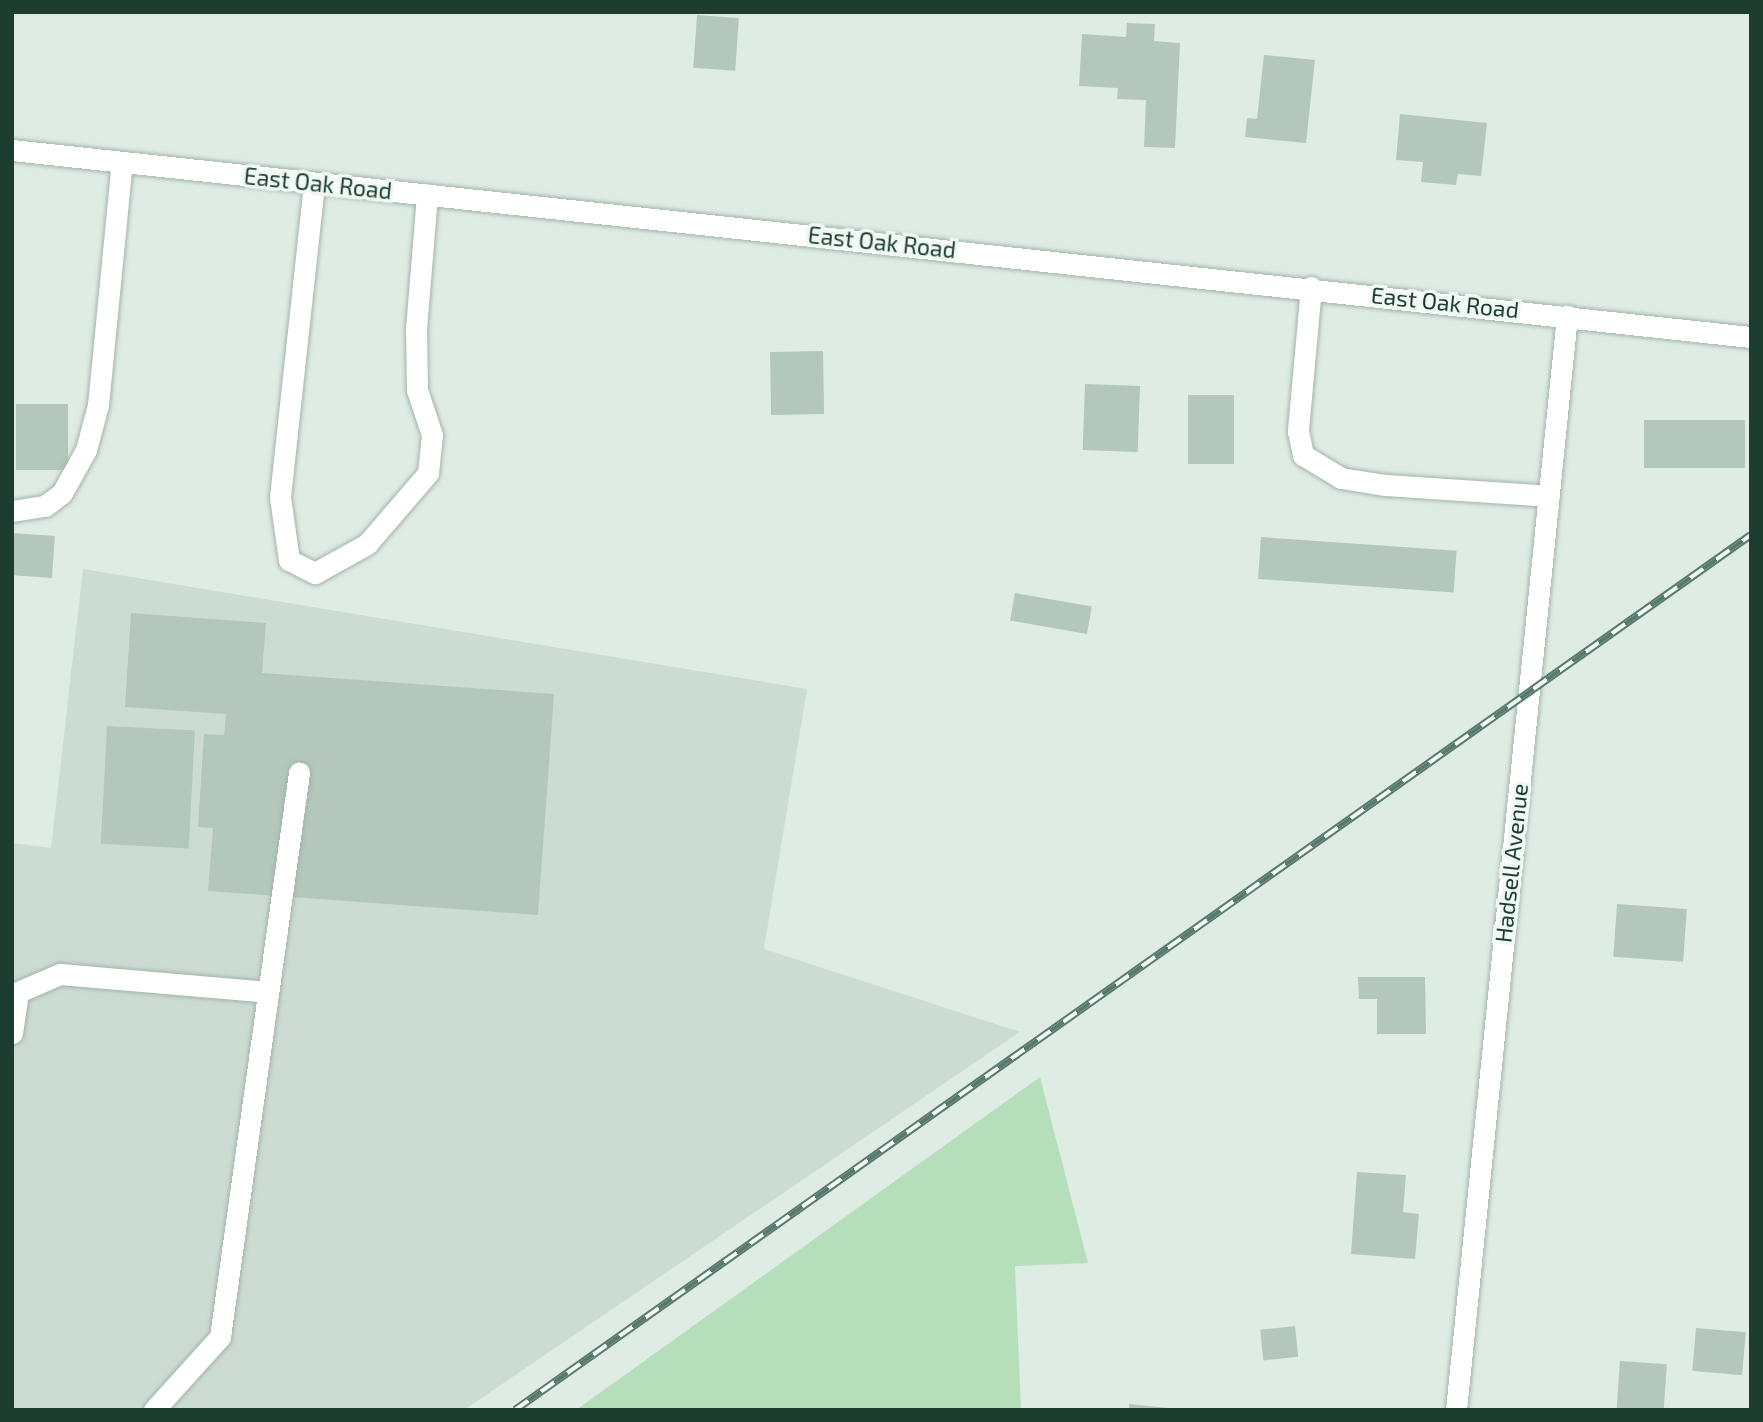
<!DOCTYPE html>
<style>
body{margin:0}
#map{position:relative;width:1763px;height:1422px;overflow:hidden;background:#dfece4;font-family:"Exo 2",sans-serif}
div>[style]{position:absolute}
[style*='--x']{left:calc(var(--x)*1px);top:calc(var(--y)*1px);width:calc(var(--w)*1px);rotate:calc(var(--a)*1deg)}
.built>*{inset:0;background:#cddcd3}
.green>*{inset:0;background:#b5dfbb}
.building>*{inset:0;background:#b4c7bd;transform-origin:0 0}
.roads{filter:drop-shadow(0 0 2px #a1b4ab) drop-shadow(0 0 2px #a1b4ab)}
.minor>*{height:21px;margin:-10.5px;padding:0 10.5px;transform-origin:10.5px;border-radius:10.5px;background:#fff}
.rail>*{height:8px;margin-top:-4px;transform-origin:0;background:repeating-linear-gradient(90deg,#eff8f2 0 16px,#58796c 0 32px);box-sizing:border-box;border-block:2px solid #58796c}
span{translate:-50% -50%;white-space:nowrap;text-align:center;line-height:1.15;-webkit-text-stroke:7px #eff8f2;paint-order:stroke}
.street-label{font-size:23px;color:#1e3d31}
.frame{position:absolute;inset:0;border:14px solid #1e3d31;pointer-events:none}
</style>
<div id="map">
<div class="built">
<i style="clip-path:polygon(83px 569px,807px 689px,764px 949px,1020px 1032px,464px 1410px,12px 1410px,12px 843px,51px 848px)"></i>
</div>
<div class="green">
<i style="clip-path:polygon(1040px 1077px,1088px 1263px,1015px 1266px,1021px 1410px,576px 1410px)"></i>
</div>
<div class="building">
<i style="left:697px;top:15px;width:42px;height:53px;rotate:4deg"></i>
<i style="clip-path:polygon(1127px 23px,1155px 24px,1154px 41px,1180px 43px,1175px 148px,1144px 147px,1146px 100px,1117px 99px,1118px 88px,1079px 86px,1082px 34px,1126px 37px)"></i>
<i style="clip-path:polygon(1264px 55px,1315px 60px,1306px 143px,1245px 137px,1247px 118px,1257px 119px)"></i>
<i style="clip-path:polygon(1400px 114px,1487px 123px,1481px 176px,1458px 174px,1456px 185px,1421px 182px,1423px 162px,1396px 160px)"></i>
<i style="left:823px;top:351px;width:63px;height:53px;rotate:89deg"></i>
<i style="left:1085px;top:384px;width:55px;height:66px;rotate:2deg"></i>
<i style="left:1188px;top:395px;width:46px;height:69px"></i>
<i style="left:16px;top:404px;width:52px;height:66px"></i>
<i style="left:1745px;top:420px;width:48px;height:101px;rotate:90deg"></i>
<i style="left:12px;top:533px;width:43px;height:42px;rotate:4deg"></i>
<i style="left:1261px;top:537px;width:196px;height:42px;rotate:4deg"></i>
<i style="left:1015px;top:593px;width:78px;height:28px;rotate:10deg"></i>
<i style="clip-path:polygon(131px 613px,266px 623px,262px 673px,554px 694px,538px 915px,208px 891px,213px 828px,198px 827px,204px 734px,224px 735px,226px 714px,125px 707px)"></i>
<i style="left:107px;top:726px;width:88px;height:118px;rotate:3deg"></i>
<i style="left:1617px;top:904px;width:70px;height:53px;rotate:4deg"></i>
<i style="clip-path:polygon(1358px 977px,1425px 977px,1426px 1034px,1377px 1034px,1377px 999px,1359px 999px)"></i>
<i style="clip-path:polygon(1357px 1172px,1406px 1175px,1403px 1212px,1419px 1214px,1415px 1259px,1351px 1254px)"></i>
<i style="left:1295px;top:1326px;width:31px;height:35px;rotate:84deg"></i>
<i style="left:1696px;top:1328px;width:50px;height:43px;rotate:5deg"></i>
<i style="left:1620px;top:1361px;width:47px;height:49px;rotate:4deg"></i>
<i style="clip-path:polygon(1129px 1404px,1169px 1408px,1169px 1410px,1129px 1410px)"></i>
</div>
<div class="roads">
<div class="minor">
<i style="--x:12;--y:150;--w:1749;--a:6.14"></i>
<i style="--x:314;--y:184;--w:315;--a:96.2"></i>
<i style="--x:280;--y:497;--w:64;--a:81.9"></i>
<i style="--x:289;--y:560;--w:29;--a:27"></i>
<i style="--x:315;--y:573;--w:60;--a:-29.1"></i>
<i style="--x:367;--y:544;--w:94;--a:-49.3"></i>
<i style="--x:428;--y:473;--w:38;--a:-84"></i>
<i style="--x:432;--y:435;--w:47;--a:-108.4"></i>
<i style="--x:417;--y:390;--w:61;--a:-90.9"></i>
<i style="--x:416;--y:329;--w:135;--a:-85.3"></i>
<i style="--x:1311;--y:287;--w:145;--a:95.2"></i>
<i style="--x:1298;--y:431;--w:25;--a:78"></i>
<i style="--x:1303;--y:455;--w:44;--a:31.2"></i>
<i style="--x:1341;--y:478;--w:45;--a:9"></i>
<i style="--x:1385;--y:485;--w:164;--a:3.8"></i>
<i style="--x:12;--y:511;--w:33;--a:-9"></i>
<i style="--x:45;--y:506;--w:21;--a:-37"></i>
<i style="--x:62;--y:493;--w:49;--a:-60.8"></i>
<i style="--x:86;--y:450;--w:47;--a:-75.1"></i>
<i style="--x:98;--y:405;--w:244;--a:-84.4"></i>
<i style="--x:12;--y:1033;--w:41;--a:-81.7"></i>
<i style="--x:18;--y:992;--w:46;--a:-23.2"></i>
<i style="--x:60;--y:974;--w:209;--a:4.9"></i>
<i style="--x:154;--y:1410;--w:98;--a:-47.9"></i>
<i style="--x:220;--y:1337;--w:570;--a:-82.03"></i>
<i style="--x:1456;--y:1410;--w:1100;--a:-84.21"></i>
</div>
</div>
<div class="rail">
<i style="--x:515;--y:1410;--w:1514;--a:-35.3"></i>
</div>
<div class="street-label">
<span style="left:318px;top:183px;rotate:6deg">East Oak Road</span>
<span style="left:882px;top:242px;rotate:6deg">East Oak Road</span>
<span style="left:1445px;top:302px;rotate:6deg">East Oak Road</span>
<span style="left:1511px;top:863px;rotate:-84deg">Hadsell Avenue</span>
</div>
<div class="frame"></div>
</div>
